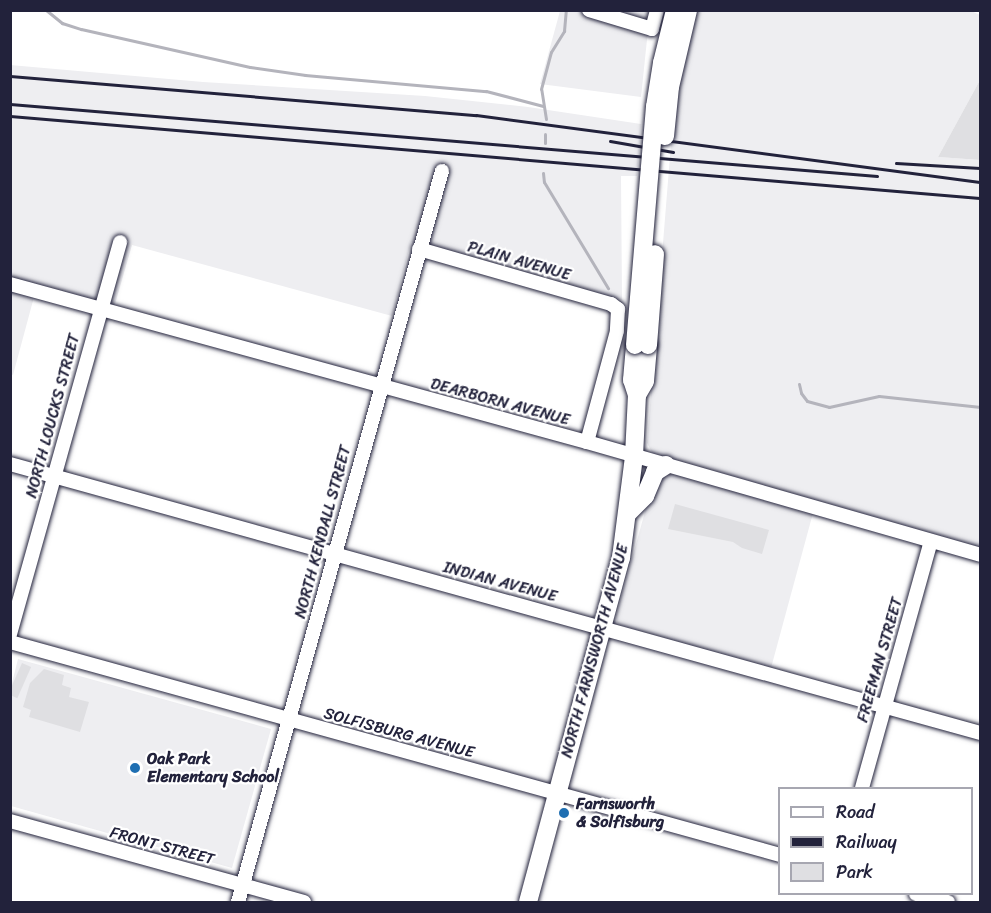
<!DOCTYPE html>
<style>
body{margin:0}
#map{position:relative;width:991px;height:913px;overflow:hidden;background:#fff;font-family:Sriracha,sans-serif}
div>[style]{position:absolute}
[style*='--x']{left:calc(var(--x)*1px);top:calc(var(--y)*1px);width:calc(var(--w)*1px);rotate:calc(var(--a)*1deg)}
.built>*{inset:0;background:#eeeef1}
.green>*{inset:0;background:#dfdfe2;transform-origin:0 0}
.stream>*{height:3px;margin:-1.5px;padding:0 1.5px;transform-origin:1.5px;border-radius:1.5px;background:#b4b4bc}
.roads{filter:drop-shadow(0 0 2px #22223b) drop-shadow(0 0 2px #22223b)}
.minor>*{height:14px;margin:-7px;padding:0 7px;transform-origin:7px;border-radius:7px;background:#fff}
.major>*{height:18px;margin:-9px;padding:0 9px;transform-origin:9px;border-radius:9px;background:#fff}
.rail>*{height:3px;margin:-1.5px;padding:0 1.5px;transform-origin:1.5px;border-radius:1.5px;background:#22223b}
.bridges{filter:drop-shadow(0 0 2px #22223b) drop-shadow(0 0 2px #22223b)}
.major-bridge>*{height:18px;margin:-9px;padding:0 9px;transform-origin:9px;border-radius:9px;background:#fff}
.dots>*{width:16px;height:16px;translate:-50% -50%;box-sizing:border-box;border:3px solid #fff;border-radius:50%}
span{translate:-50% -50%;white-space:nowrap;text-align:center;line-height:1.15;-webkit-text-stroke:4.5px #fff;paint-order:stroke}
.street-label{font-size:16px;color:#22223b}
.poi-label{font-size:16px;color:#22223b;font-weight:700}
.left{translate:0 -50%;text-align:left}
.frame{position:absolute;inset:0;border:12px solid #22223b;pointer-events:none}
.legend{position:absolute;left:778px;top:787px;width:195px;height:108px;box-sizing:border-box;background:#fff;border:2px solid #a7a7b1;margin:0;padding:8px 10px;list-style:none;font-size:18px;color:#22223b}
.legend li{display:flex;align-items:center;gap:12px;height:30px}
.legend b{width:30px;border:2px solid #a7a7b1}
</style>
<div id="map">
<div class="built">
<i style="clip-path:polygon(969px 10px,980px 15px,980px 80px,938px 157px,980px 160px,980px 560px,653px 454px,647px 443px,672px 131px,684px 51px,697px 11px)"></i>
<i style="clip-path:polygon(560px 11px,650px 11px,641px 97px,540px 84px)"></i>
<i style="clip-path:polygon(10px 65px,203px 82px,425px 96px,528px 107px,641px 124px,637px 176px,621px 176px,622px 300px,411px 242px,392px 316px,132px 245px,111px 318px,34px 297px,13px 375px,11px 374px)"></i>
<i style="clip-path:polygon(670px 472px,813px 513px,771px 668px,620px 625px,617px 622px,616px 616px,653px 483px)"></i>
<i style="clip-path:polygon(18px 659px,271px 729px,232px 868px,11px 806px,11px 687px)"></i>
</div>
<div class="green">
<i style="clip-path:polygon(980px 80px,980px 160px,938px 157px)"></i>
<i style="clip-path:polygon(675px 504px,769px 530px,762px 554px,742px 548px,733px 542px,668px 529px)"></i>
<i style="left:22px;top:663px;width:10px;height:34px;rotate:24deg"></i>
<i style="clip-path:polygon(44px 669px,64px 675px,62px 685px,71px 688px,69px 697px,89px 702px,80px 732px,29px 717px,31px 710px,23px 707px,30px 683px)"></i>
</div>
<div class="stream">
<i style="--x:46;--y:10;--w:21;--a:39"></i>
<i style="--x:62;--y:23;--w:20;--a:18"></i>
<i style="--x:81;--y:29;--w:173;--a:12.7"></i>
<i style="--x:250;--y:67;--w:56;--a:8.3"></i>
<i style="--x:305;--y:75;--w:182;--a:5.1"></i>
<i style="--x:486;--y:91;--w:59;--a:14.7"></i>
<i style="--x:546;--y:119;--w:30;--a:-99"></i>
<i style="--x:541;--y:89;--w:38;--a:-75"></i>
<i style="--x:551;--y:52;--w:25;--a:-58"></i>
<i style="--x:564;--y:31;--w:21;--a:-85"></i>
<i style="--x:545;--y:143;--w:9;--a:-90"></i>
<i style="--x:543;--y:173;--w:9;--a:84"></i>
<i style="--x:544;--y:182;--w:124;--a:58.9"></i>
<i style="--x:799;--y:384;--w:9;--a:77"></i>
<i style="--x:801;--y:393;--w:10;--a:53"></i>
<i style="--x:807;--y:401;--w:23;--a:15"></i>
<i style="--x:829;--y:407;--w:51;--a:-12.4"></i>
<i style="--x:879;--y:396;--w:102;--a:6.2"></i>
</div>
<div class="roads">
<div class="minor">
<i style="--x:589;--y:10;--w:66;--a:16.8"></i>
<i style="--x:652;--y:29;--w:20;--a:-75"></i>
<i style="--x:419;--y:249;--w:200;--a:16"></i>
<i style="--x:611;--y:304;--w:9;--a:36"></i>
<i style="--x:618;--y:309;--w:22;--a:93"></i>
<i style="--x:617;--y:331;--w:115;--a:105.1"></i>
<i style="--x:10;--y:284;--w:598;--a:15.31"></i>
<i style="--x:587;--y:442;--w:409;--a:16"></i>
<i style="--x:10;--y:464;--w:1007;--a:15.5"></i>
<i style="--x:10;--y:634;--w:407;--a:-74.3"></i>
<i style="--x:10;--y:642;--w:799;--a:15.46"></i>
<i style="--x:862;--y:788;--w:256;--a:-74.4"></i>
<i style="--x:10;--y:821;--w:305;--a:15.4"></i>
<i style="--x:916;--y:894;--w:33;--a:14"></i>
<i style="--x:238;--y:902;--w:759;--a:-74.41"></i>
</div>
<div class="major">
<i style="--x:637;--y:395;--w:16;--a:-60"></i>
<i style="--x:645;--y:381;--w:36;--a:-85"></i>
<i style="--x:629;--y:512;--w:23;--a:-45"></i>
<i style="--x:645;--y:496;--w:26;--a:-67"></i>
<i style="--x:655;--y:472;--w:13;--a:-32"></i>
<i style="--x:528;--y:902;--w:356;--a:-74.9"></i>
<i style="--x:621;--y:558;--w:103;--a:-82.7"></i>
<i style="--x:634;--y:456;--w:61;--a:-87.2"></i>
<i style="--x:637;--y:395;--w:16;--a:-108"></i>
<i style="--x:632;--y:380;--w:35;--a:-85"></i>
</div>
</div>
<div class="rail">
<i style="--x:10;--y:76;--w:468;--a:4.8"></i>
<i style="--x:476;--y:115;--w:508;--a:7.57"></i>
<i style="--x:10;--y:104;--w:870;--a:4.75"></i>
<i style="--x:10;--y:116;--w:973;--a:4.83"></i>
<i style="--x:610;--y:141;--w:64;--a:9.9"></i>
<i style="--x:896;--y:163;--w:84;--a:3.4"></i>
</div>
<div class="bridges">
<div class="major-bridge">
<i style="--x:665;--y:136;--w:49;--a:-84.2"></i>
<i style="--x:670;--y:87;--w:79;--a:-76.8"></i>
<i style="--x:635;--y:345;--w:239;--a:-85.2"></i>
<i style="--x:655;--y:107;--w:45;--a:-81"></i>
<i style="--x:662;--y:63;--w:55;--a:-76.2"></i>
<i style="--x:648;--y:345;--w:91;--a:-85.6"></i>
</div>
</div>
<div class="dots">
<i style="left:135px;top:768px;background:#1f6fb2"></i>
<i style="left:564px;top:813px;background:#1f6fb2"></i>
</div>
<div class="street-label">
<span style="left:519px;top:261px;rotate:16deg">PLAIN AVENUE</span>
<span style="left:500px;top:402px;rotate:15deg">DEARBORN AVENUE</span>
<span style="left:53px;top:416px;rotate:-75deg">NORTH LOUCKS STREET</span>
<span style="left:323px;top:532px;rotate:-75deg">NORTH KENDALL STREET</span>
<span style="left:500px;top:582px;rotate:15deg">INDIAN AVENUE</span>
<span style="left:595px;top:651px;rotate:-75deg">NORTH FARNSWORTH AVENUE</span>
<span style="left:880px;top:660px;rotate:-74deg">FREEMAN STREET</span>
<span style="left:399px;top:733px;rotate:15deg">SOLFISBURG AVENUE</span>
<span style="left:162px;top:846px;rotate:15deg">FRONT STREET</span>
</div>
<div class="poi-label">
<span class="left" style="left:147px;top:768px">Oak Park<br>Elementary School</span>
<span class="left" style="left:576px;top:813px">Farnsworth<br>&amp; Solfisburg</span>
</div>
<div class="frame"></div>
<ul class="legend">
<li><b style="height:8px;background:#fff"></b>Road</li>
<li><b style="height:8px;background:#22223b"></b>Railway</li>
<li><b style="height:16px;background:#dfdfe2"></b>Park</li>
</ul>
</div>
